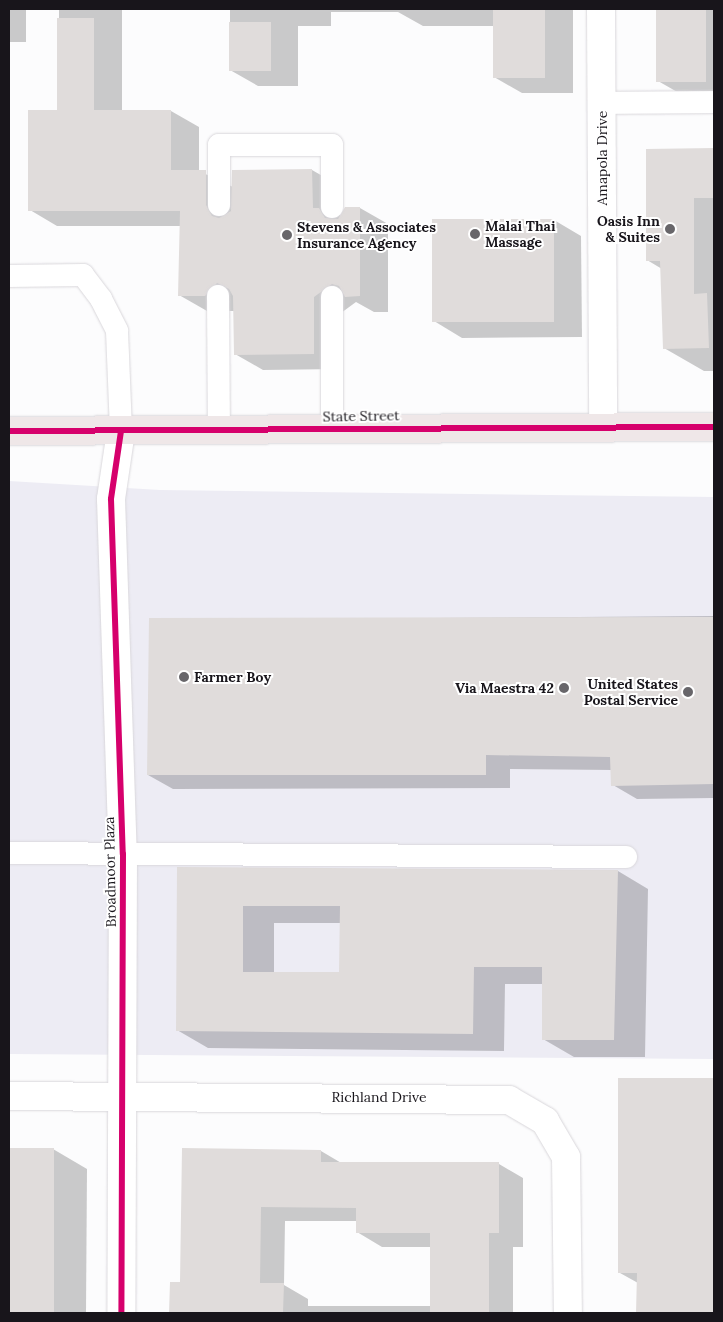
<!DOCTYPE html>
<style>
body{margin:0}
#map{position:relative;width:723px;height:1322px;overflow:hidden;background:#fcfcfd;font-family:Lora,serif}
div>[style]{position:absolute}
[style*='--x']{left:calc(var(--x)*1px);top:calc(var(--y)*1px);width:calc(var(--w)*1px);rotate:calc(var(--a)*1deg)}
.commercial>*{inset:0;background:#edecf4}
.shadow>*{inset:0;background:#0003;transform-origin:0 0}
.building>*{inset:0;background:#e0dcdb;transform-origin:0 0}
.roads{filter:drop-shadow(0 0 1px #d9d7db) drop-shadow(0 0 1px #d9d7db)}
.service>*{height:22px;margin:-11px;padding:0 11px;transform-origin:11px;border-radius:11px;background:#fff}
.minor>*{height:28px;margin:-14px;padding:0 14px;transform-origin:14px;border-radius:14px;background:#fff}
.primary>*{height:28px;margin:-14px;padding:0 14px;transform-origin:14px;border-radius:14px;background:#efe7e8}
.cycleway>*{height:6px;margin:-3px;padding:0 3px;transform-origin:3px;border-radius:3px;background:#d6006c}
.dots>*{width:14px;height:14px;translate:-50% -50%;box-sizing:border-box;border:2px solid #fff;border-radius:50%}
span{translate:-50% -50%;white-space:nowrap;text-align:center;line-height:1.15;-webkit-text-stroke:4px #fff;paint-order:stroke}
.street-label{font-size:14px;color:#18151b}
.poi-label{font-size:14px;color:#18151b;font-weight:700}
.right{translate:-100% -50%;text-align:right}
.left{translate:0 -50%;text-align:left}
.frame{position:absolute;inset:0;border:10px solid #18151b;pointer-events:none}
</style>
<div id="map">
<div class="commercial">
<i style="clip-path:polygon(9px 481px,160px 490px,714px 497px,714px 1059px,9px 1054px)"></i>
</div>
<div class="shadow">
<i style="left:9px;top:9px;width:17px;height:33px"></i>
<i style="clip-path:polygon(59px 9px,122px 9px,122px 111px,171px 111px,199px 127px,199px 171px,233px 187px,312px 170px,340px 186px,340px 218px,360px 208px,388px 224px,388px 312px,374px 312px,356px 302px,341px 313px,341px 369px,263px 370px,235px 354px,235px 311px,207px 311px,179px 295px,181px 226px,57px 226px,30px 210px,59px 111px)"></i>
<i style="clip-path:polygon(230px 9px,573px 9px,573px 93px,522px 93px,494px 77px,494px 26px,423px 26px,398px 12px,331px 12px,331px 26px,298px 26px,298px 86px,258px 86px,230px 70px)"></i>
<i style="clip-path:polygon(658px 9px,714px 9px,714px 97px,686px 97px,658px 81px)"></i>
<i style="clip-path:polygon(714px 149px,714px 371px,704px 371px,664px 348px,662px 269px,647px 260px,647px 150px)"></i>
<i style="clip-path:polygon(554px 220px,581px 236px,582px 337px,462px 338px,434px 321px)"></i>
<i style="clip-path:polygon(714px 616px,714px 798px,637px 799px,613px 785px,612px 770px,510px 769px,510px 788px,173px 789px,148px 775px,150px 620px)"></i>
<i style="clip-path:polygon(evenodd,178px 868px,618px 871px,648px 889px,645px 1057px,574px 1057px,543px 1039px,543px 984px,505px 984px,504px 1051px,208px 1048px,177px 1030px,178px 868px,274px 923px,341px 923px,340px 973px,274px 973px,274px 923px)"></i>
<i style="clip-path:polygon(620px 1079px,714px 1079px,714px 1313px,637px 1313px,638px 1283px,620px 1273px)"></i>
<i style="clip-path:polygon(9px 1149px,53px 1149px,87px 1169px,86px 1313px,9px 1313px)"></i>
<i style="clip-path:polygon(evenodd,183px 1149px,321px 1151px,343px 1164px,499px 1164px,523px 1178px,523px 1247px,513px 1247px,513px 1313px,171px 1313px,171px 1283px,182px 1283px,183px 1149px,285px 1221px,357px 1221px,357px 1232px,382px 1247px,431px 1247px,431px 1306px,308px 1306px,308px 1299px,284px 1285px,285px 1221px)"></i>
</div>
<div class="building">
<i style="left:493px;top:9px;width:52px;height:69px"></i>
<i style="left:656px;top:9px;width:50px;height:73px"></i>
<i style="clip-path:polygon(57px 18px,94px 18px,94px 110px,171px 110px,171px 170px,206px 170px,206px 205px,212px 216px,219px 218px,231px 211px,232px 170px,312px 169px,313px 208px,319px 208px,325px 218px,338px 219px,345px 207px,360px 207px,360px 296px,345px 297px,339px 286px,332px 284px,314px 297px,314px 354px,234px 355px,233px 296px,229px 289px,217px 283px,205px 296px,178px 296px,180px 211px,28px 211px,28px 110px,57px 110px)"></i>
<i style="left:229px;top:22px;width:42px;height:49px"></i>
<i style="clip-path:polygon(714px 148px,714px 198px,694px 198px,694px 294px,707px 293px,709px 348px,663px 349px,660px 261px,646px 261px,646px 149px)"></i>
<i style="left:554px;top:219px;width:103px;height:122px;rotate:90deg"></i>
<i style="clip-path:polygon(714px 617px,714px 784px,611px 786px,610px 757px,486px 755px,486px 775px,147px 775px,149px 618px)"></i>
<i style="clip-path:polygon(evenodd,177px 867px,618px 870px,614px 1040px,542px 1040px,542px 967px,474px 967px,473px 1034px,176px 1031px,177px 867px,243px 906px,340px 906px,339px 972px,243px 972px,243px 906px)"></i>
<i style="clip-path:polygon(618px 1078px,714px 1078px,714px 1313px,636px 1313px,637px 1273px,618px 1273px)"></i>
<i style="left:9px;top:1148px;width:45px;height:165px"></i>
<i style="clip-path:polygon(182px 1148px,321px 1150px,321px 1162px,499px 1162px,499px 1233px,489px 1233px,489px 1313px,430px 1313px,430px 1233px,356px 1233px,356px 1208px,261px 1207px,260px 1283px,284px 1283px,283px 1313px,169px 1313px,170px 1282px,180px 1282px)"></i>
</div>
<div class="roads">
<div class="service">
<i style="--x:602;--y:103;--w:112;--a:-0.5"></i>
<i style="--x:219;--y:205;--w:60;--a:-90"></i>
<i style="--x:219;--y:145;--w:113;--a:0"></i>
<i style="--x:332;--y:145;--w:62;--a:90"></i>
<i style="--x:9;--y:276;--w:74;--a:-0.8"></i>
<i style="--x:83;--y:275;--w:30;--a:53"></i>
<i style="--x:101;--y:299;--w:36;--a:63"></i>
<i style="--x:117;--y:331;--w:100;--a:87.7"></i>
<i style="--x:218;--y:296;--w:134;--a:89.6"></i>
<i style="--x:332;--y:297;--w:132;--a:90"></i>
<i style="--x:9;--y:853;--w:617;--a:0.37"></i>
</div>
<div class="minor">
<i style="--x:601;--y:9;--w:418;--a:89.7"></i>
<i style="--x:121;--y:431;--w:69;--a:98.4"></i>
<i style="--x:111;--y:499;--w:355;--a:88.1"></i>
<i style="--x:123;--y:854;--w:459;--a:90.2"></i>
<i style="--x:9;--y:1096;--w:500;--a:0.46"></i>
<i style="--x:509;--y:1100;--w:42;--a:30.3"></i>
<i style="--x:545;--y:1121;--w:42;--a:59.7"></i>
<i style="--x:566;--y:1157;--w:156;--a:89.3"></i>
</div>
<div class="primary">
<i style="--x:9;--y:431;--w:705;--a:-0.33"></i>
</div>
</div>
<div class="cycleway">
<i style="--x:9;--y:431;--w:705;--a:-0.33"></i>
<i style="--x:121;--y:431;--w:69;--a:98.4"></i>
<i style="--x:111;--y:499;--w:355;--a:88.1"></i>
<i style="--x:123;--y:854;--w:459;--a:90.2"></i>
</div>
<div class="dots">
<i style="left:670px;top:229px;background:#68666a"></i>
<i style="left:475px;top:234px;background:#68666a"></i>
<i style="left:287px;top:235px;background:#68666a"></i>
<i style="left:184px;top:677px;background:#68666a"></i>
<i style="left:564px;top:688px;background:#68666a"></i>
<i style="left:688px;top:692px;background:#68666a"></i>
</div>
<div class="street-label">
<span style="left:602px;top:158px;rotate:-90deg">Amapola Drive</span>
<span style="left:361px;top:416px;rotate:-1deg">State Street</span>
<span style="left:110px;top:872px;rotate:-91deg">Broadmoor Plaza</span>
<span style="left:379px;top:1097px">Richland Drive</span>
</div>
<div class="poi-label">
<span class="right" style="left:660px;top:229px">Oasis Inn<br>&amp; Suites</span>
<span class="left" style="left:485px;top:234px">Malai Thai<br>Massage</span>
<span class="left" style="left:297px;top:235px">Stevens &amp; Associates<br>Insurance Agency</span>
<span class="left" style="left:194px;top:677px">Farmer Boy</span>
<span class="right" style="left:678px;top:692px">United States<br>Postal Service</span>
<span class="right" style="left:554px;top:688px">Via Maestra 42</span>
</div>
<div class="frame"></div>
</div>
